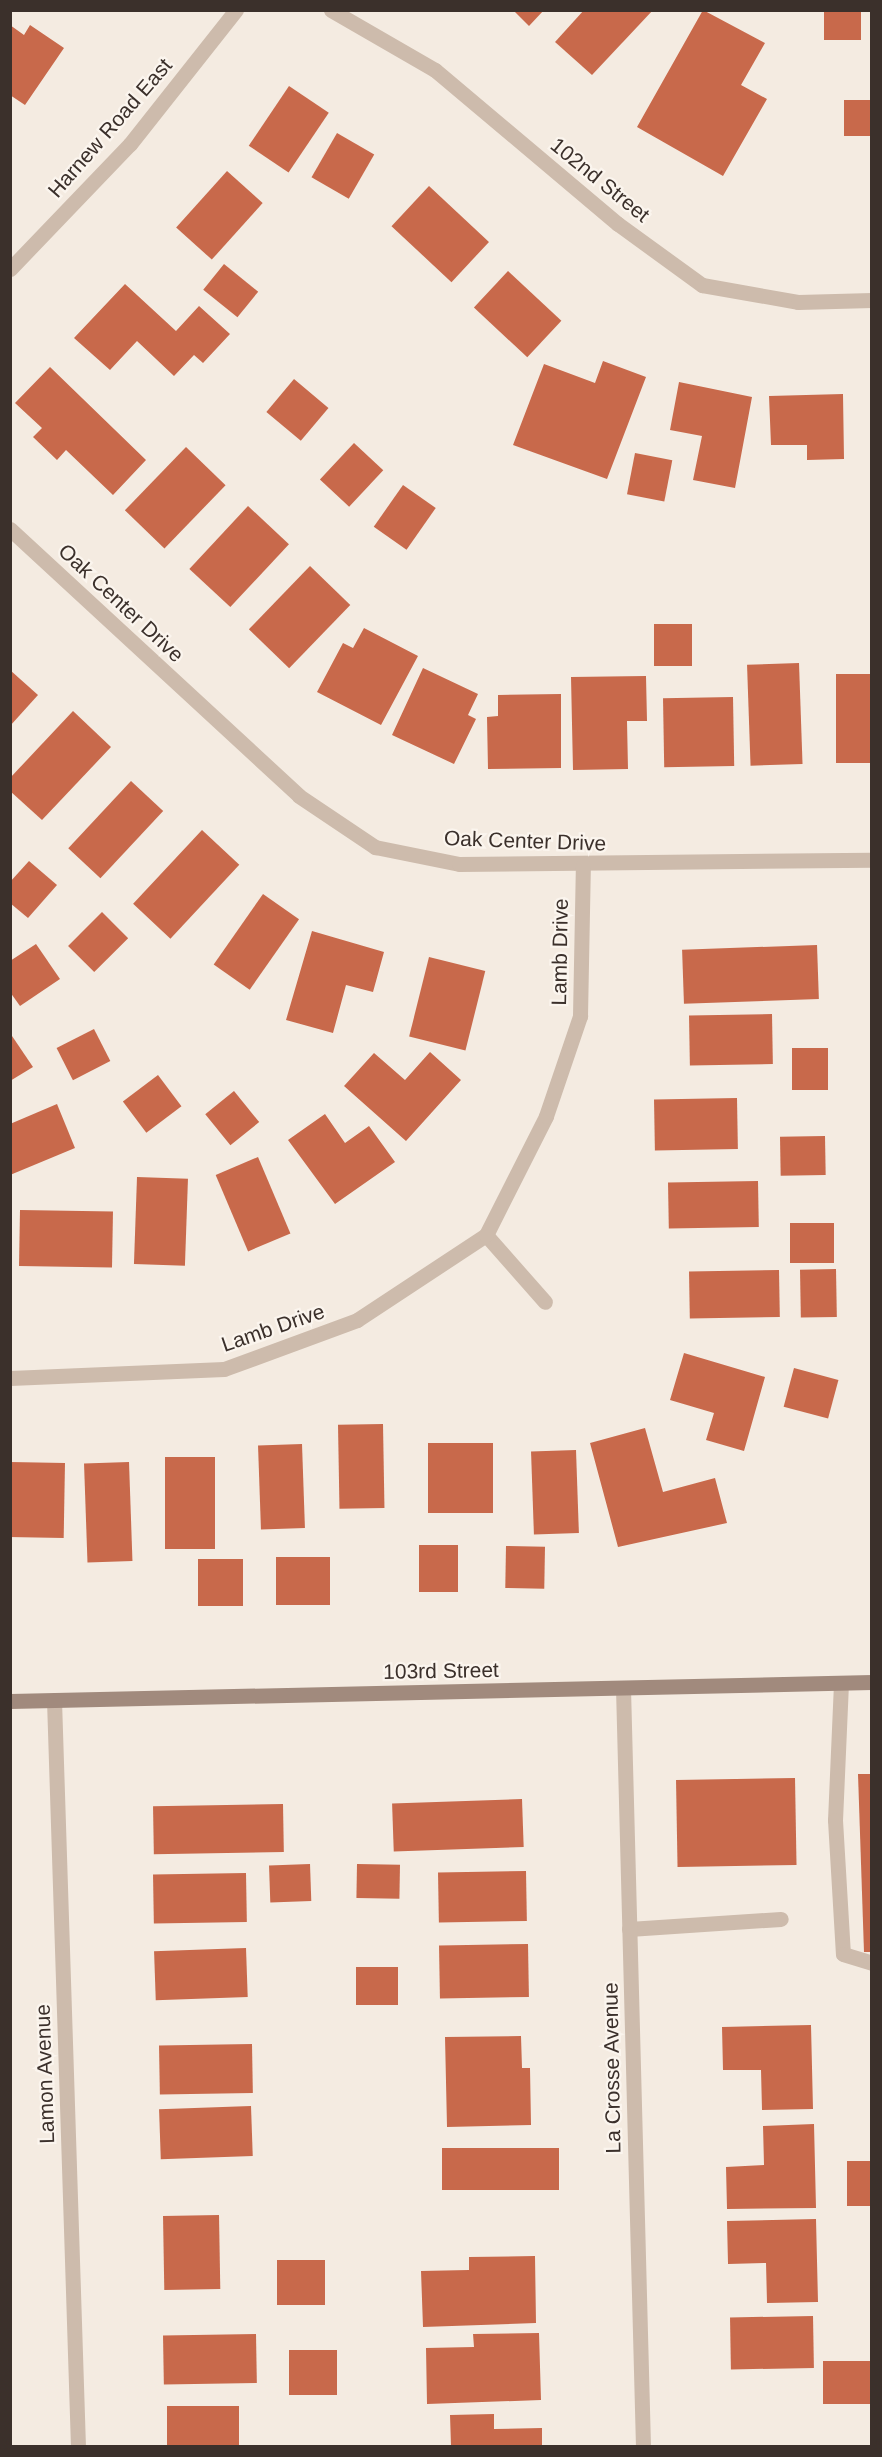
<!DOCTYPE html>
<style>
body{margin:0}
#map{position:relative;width:882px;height:2457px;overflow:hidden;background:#f4ebe1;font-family:Arial,sans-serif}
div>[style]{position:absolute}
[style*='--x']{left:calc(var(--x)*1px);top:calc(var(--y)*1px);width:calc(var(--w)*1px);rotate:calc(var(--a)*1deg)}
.building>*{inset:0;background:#c8694b;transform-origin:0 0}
.service>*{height:15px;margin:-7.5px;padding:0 7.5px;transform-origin:7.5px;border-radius:7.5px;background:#cdbbac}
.minor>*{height:15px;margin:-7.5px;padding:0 7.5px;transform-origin:7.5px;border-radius:7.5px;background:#cdbbac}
.secondary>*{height:15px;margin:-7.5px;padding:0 7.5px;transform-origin:7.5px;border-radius:7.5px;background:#a18a7d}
span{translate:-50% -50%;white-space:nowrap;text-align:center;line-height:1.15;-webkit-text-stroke:4.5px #fbf5ee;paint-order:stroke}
.street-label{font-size:21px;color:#3b302b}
.frame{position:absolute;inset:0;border:12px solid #3b302b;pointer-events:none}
</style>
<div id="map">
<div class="building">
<i style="clip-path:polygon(513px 10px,544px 10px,529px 26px)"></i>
<i style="clip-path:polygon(584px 10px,653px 10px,592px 75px,555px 42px)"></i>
<i style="clip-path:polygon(703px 10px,765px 43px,741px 85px,767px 99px,723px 176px,637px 127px)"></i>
<i style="left:824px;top:10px;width:37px;height:30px"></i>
<i style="clip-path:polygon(10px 25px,24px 35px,30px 25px,64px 48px,25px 105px,10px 95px)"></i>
<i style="left:289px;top:86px;width:48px;height:72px;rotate:34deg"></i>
<i style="left:872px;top:100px;width:36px;height:28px;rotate:90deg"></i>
<i style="left:337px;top:133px;width:43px;height:51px;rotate:30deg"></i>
<i style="left:227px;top:171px;width:48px;height:76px;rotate:42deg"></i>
<i style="left:429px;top:186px;width:82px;height:55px;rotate:43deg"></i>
<i style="left:224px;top:264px;width:44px;height:33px;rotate:39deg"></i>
<i style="left:508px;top:271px;width:73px;height:50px;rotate:43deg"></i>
<i style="clip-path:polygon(125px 284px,176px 331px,199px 306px,230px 334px,203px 363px,194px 355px,174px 376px,137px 341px,110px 370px,74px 338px)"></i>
<i style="clip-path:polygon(603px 361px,646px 377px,607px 479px,513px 445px,544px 364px,595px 383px)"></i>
<i style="clip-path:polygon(50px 367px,146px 460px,113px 495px,66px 450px,57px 460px,33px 437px,42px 428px,15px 403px)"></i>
<i style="left:294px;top:379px;width:45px;height:43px;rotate:40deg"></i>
<i style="clip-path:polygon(679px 382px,752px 397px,735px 488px,693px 480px,702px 436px,670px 430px)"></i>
<i style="clip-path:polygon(843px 394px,844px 459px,807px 460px,807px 445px,771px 445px,769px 396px)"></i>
<i style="left:354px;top:443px;width:40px;height:50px;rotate:43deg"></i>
<i style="left:186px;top:447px;width:55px;height:88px;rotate:44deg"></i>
<i style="left:635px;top:453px;width:38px;height:42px;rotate:11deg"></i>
<i style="left:403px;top:485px;width:40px;height:51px;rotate:35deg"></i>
<i style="left:248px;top:506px;width:56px;height:86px;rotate:43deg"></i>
<i style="left:310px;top:566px;width:56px;height:88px;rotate:44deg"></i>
<i style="left:654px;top:624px;width:38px;height:42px"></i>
<i style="clip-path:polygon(364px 628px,418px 656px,381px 725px,317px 692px,343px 643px,353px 648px)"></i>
<i style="left:799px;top:663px;width:101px;height:52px;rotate:88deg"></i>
<i style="clip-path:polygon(423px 668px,478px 694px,468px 715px,476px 719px,454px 764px,392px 735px)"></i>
<i style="clip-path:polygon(10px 670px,38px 695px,10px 726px)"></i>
<i style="left:872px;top:674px;width:89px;height:36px;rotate:90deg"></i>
<i style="clip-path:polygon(646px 676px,647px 721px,627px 721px,628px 769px,573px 770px,571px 677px)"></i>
<i style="clip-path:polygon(561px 694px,561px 768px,488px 769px,487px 717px,498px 716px,498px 695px)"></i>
<i style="left:733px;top:697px;width:69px;height:70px;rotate:89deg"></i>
<i style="clip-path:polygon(73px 711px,111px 747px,42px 820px,10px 791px,10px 778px)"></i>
<i style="left:131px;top:781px;width:44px;height:92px;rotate:43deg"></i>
<i style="left:202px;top:830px;width:51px;height:101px;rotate:43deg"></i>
<i style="clip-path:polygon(29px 861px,57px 885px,28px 918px,10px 903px,10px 882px)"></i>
<i style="left:263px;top:894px;width:44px;height:86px;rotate:35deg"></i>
<i style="left:102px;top:912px;width:37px;height:48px;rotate:45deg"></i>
<i style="clip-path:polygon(312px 931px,384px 952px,373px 992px,346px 985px,333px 1033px,286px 1020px)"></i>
<i style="clip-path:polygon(36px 944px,60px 979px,20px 1006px,10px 992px,10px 961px)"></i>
<i style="left:817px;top:945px;width:54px;height:135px;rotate:88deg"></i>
<i style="left:429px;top:957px;width:58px;height:82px;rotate:14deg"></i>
<i style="left:772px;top:1014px;width:50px;height:83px;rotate:89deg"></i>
<i style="left:94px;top:1029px;width:36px;height:42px;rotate:63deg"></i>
<i style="clip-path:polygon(10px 1033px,33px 1067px,10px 1081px)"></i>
<i style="left:792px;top:1048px;width:36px;height:42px"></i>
<i style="clip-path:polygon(430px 1052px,461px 1080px,406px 1141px,344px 1086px,374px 1053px,405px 1080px)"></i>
<i style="left:158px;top:1075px;width:39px;height:44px;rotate:53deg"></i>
<i style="left:234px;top:1091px;width:40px;height:37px;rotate:51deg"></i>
<i style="left:737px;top:1098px;width:51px;height:83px;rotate:89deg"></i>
<i style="clip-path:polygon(57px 1104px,75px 1148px,10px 1175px,10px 1124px)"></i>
<i style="clip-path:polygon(325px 1114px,345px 1143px,369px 1126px,395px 1162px,335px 1204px,288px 1140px)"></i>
<i style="left:825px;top:1136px;width:39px;height:45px;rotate:89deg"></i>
<i style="left:258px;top:1157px;width:83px;height:46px;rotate:67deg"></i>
<i style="left:137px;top:1177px;width:51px;height:87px;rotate:2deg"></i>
<i style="left:758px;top:1181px;width:46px;height:90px;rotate:89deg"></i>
<i style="left:20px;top:1210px;width:93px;height:56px;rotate:1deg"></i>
<i style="left:790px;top:1223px;width:44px;height:40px"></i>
<i style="left:836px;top:1269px;width:48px;height:36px;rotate:89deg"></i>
<i style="left:779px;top:1270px;width:47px;height:90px;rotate:89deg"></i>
<i style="clip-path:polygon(684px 1353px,765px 1377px,744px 1451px,706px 1440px,714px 1413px,670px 1400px)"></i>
<i style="left:794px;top:1368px;width:46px;height:40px;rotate:15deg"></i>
<i style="left:383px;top:1424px;width:84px;height:45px;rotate:89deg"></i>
<i style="clip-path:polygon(645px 1428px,663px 1492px,715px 1478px,727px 1523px,618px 1547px,590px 1443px)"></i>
<i style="left:428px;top:1443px;width:65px;height:70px"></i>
<i style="left:302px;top:1444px;width:84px;height:44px;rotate:88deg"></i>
<i style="left:576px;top:1450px;width:83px;height:45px;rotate:88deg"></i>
<i style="left:165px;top:1457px;width:50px;height:92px"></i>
<i style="left:10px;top:1462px;width:55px;height:75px;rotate:1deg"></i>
<i style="left:129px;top:1462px;width:99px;height:45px;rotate:88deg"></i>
<i style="left:419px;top:1545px;width:39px;height:47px"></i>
<i style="left:506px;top:1546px;width:39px;height:42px;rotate:1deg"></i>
<i style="left:276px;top:1557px;width:54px;height:48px"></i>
<i style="left:198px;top:1559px;width:45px;height:47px"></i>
<i style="clip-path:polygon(858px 1774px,872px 1774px,872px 1952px,864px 1952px)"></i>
<i style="left:795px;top:1778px;width:87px;height:119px;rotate:89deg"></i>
<i style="left:522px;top:1799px;width:48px;height:130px;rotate:88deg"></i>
<i style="left:283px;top:1804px;width:48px;height:130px;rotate:89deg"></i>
<i style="left:310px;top:1864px;width:37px;height:41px;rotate:88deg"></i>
<i style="left:357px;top:1864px;width:43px;height:34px;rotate:1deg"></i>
<i style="left:526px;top:1871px;width:50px;height:88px;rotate:89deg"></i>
<i style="left:246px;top:1873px;width:49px;height:93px;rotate:89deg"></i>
<i style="left:528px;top:1944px;width:53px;height:89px;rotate:89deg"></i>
<i style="left:246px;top:1948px;width:49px;height:92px;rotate:88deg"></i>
<i style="left:356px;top:1967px;width:42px;height:38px"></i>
<i style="clip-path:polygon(811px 2025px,813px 2109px,762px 2110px,761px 2070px,723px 2070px,722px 2027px)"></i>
<i style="clip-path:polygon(521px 2036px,522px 2068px,530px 2068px,531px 2125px,447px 2127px,445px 2037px)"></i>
<i style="left:252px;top:2044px;width:49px;height:93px;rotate:89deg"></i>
<i style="left:251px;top:2106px;width:50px;height:92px;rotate:88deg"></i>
<i style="clip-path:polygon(814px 2124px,816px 2208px,727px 2209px,726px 2167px,764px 2165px,763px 2126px)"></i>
<i style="left:559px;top:2148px;width:42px;height:117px;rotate:90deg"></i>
<i style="left:847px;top:2161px;width:25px;height:45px"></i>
<i style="left:219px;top:2215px;width:74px;height:56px;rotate:89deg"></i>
<i style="clip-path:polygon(816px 2219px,818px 2302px,767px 2303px,766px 2263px,728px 2264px,727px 2221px)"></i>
<i style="clip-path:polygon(535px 2256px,536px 2323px,423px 2327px,421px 2271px,469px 2270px,469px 2257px)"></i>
<i style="left:277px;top:2260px;width:48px;height:45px"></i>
<i style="left:813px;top:2316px;width:52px;height:83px;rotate:89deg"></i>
<i style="clip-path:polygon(539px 2333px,541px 2400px,427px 2404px,426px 2348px,474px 2347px,473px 2334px)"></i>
<i style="left:256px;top:2334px;width:49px;height:93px;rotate:89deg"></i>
<i style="left:289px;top:2350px;width:48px;height:45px"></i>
<i style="left:823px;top:2361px;width:47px;height:43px"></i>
<i style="left:239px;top:2406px;width:40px;height:72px;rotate:90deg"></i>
<i style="clip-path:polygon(494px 2414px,494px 2429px,542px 2428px,542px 2446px,451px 2446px,450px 2415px)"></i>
</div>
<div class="service">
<i style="--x:841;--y:1683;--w:137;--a:92.5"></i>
<i style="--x:835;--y:1820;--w:134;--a:86.6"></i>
<i style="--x:843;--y:1954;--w:30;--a:17"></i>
<i style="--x:629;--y:1929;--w:152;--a:-3.8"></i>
</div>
<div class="minor">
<i style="--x:331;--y:10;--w:120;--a:30"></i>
<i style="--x:435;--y:70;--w:239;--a:40.1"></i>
<i style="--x:618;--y:224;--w:104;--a:36"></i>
<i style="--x:702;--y:285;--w:97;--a:10"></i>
<i style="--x:798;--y:302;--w:74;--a:-1.5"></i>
<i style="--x:10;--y:269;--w:173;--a:-46.2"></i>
<i style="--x:130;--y:144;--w:171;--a:-51.7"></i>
<i style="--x:10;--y:529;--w:393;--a:42.7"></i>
<i style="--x:299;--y:796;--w:92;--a:33.9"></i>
<i style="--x:375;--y:847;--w:86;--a:11.4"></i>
<i style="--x:459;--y:864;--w:413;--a:-0.6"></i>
<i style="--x:486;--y:1235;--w:89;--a:48.6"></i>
<i style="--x:10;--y:1378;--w:214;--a:-2.4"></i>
<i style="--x:224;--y:1369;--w:142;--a:-20.2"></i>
<i style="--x:357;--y:1320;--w:154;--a:-33.4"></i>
<i style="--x:486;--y:1235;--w:133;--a:-63.2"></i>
<i style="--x:546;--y:1116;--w:106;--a:-71.2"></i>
<i style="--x:580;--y:1016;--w:150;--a:-88.9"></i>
<i style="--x:623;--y:1688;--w:758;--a:88.49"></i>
<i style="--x:54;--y:1700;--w:746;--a:88.16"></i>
</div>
<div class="secondary">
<i style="--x:10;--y:1701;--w:862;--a:-1.26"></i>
</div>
<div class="street-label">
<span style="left:110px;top:128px;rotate:-49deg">Harnew Road East</span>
<span style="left:600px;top:180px;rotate:39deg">102nd Street</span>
<span style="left:121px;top:603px;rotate:43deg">Oak Center Drive</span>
<span style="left:525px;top:841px;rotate:2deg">Oak Center Drive</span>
<span style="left:560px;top:952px;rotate:-89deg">Lamb Drive</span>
<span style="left:273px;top:1328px;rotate:-19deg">Lamb Drive</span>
<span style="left:441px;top:1671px;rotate:-1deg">103rd Street</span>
<span style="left:612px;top:2068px;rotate:-91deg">La Crosse Avenue</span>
<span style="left:45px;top:2074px;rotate:-92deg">Lamon Avenue</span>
</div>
<div class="frame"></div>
</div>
